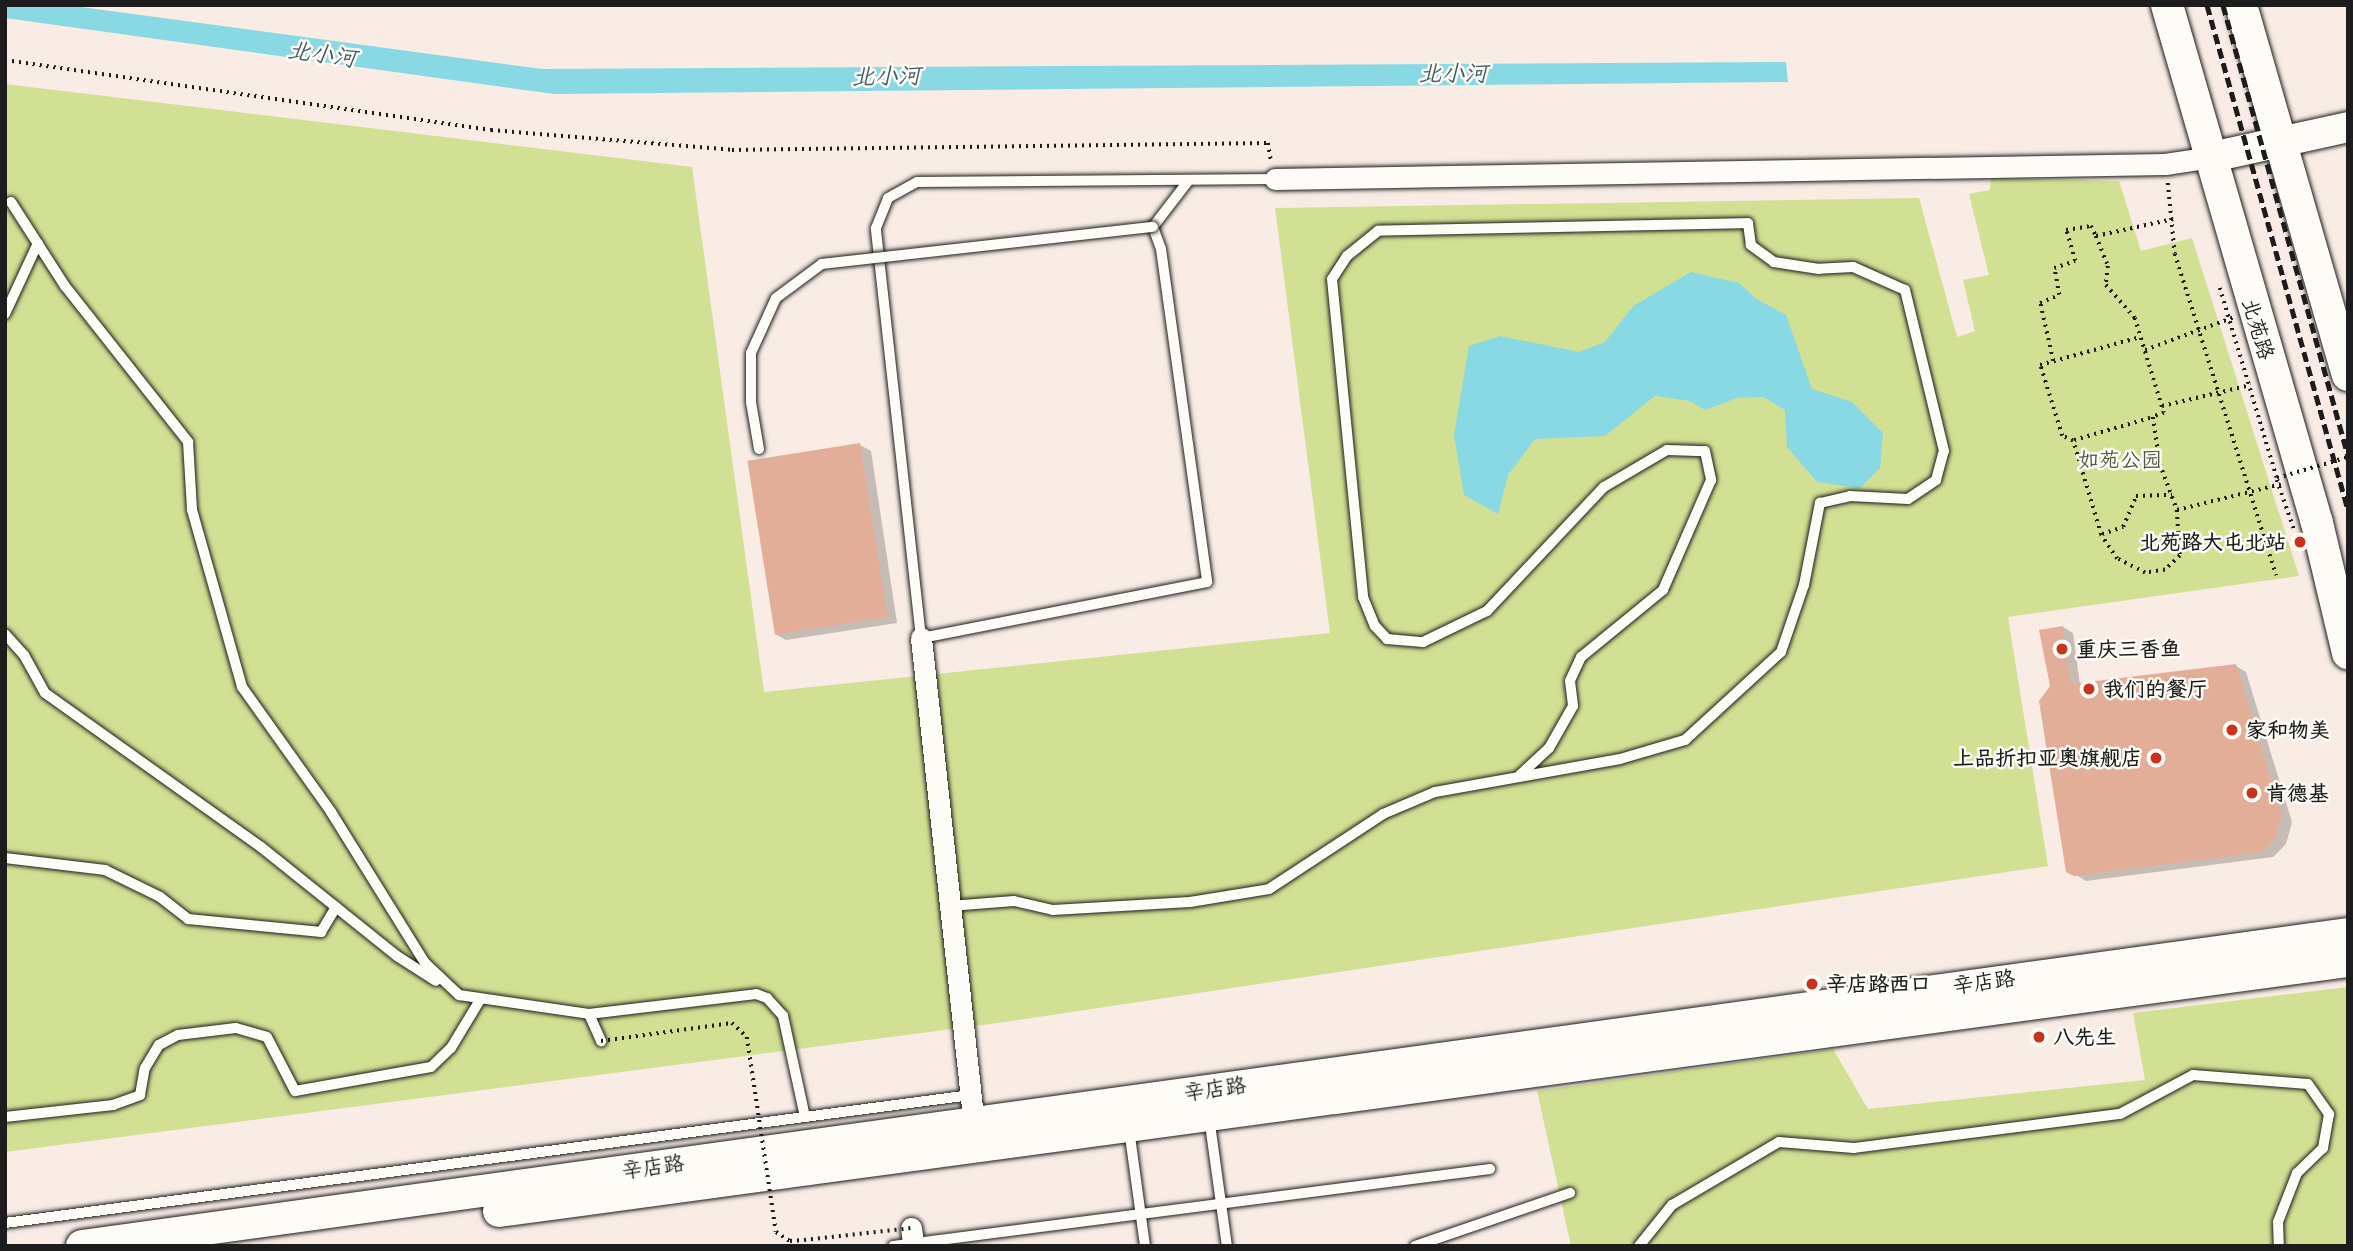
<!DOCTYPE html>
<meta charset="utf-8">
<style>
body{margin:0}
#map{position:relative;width:2353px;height:1251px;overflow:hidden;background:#f8ece4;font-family:"Shantell Sans","LXGW WenKai TC",sans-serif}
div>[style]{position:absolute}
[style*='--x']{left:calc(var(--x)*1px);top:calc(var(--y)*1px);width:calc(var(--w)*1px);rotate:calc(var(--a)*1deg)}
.green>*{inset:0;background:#d1e093}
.water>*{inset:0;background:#89d9e5}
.shadow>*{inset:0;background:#0003}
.building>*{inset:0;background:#e3ae97;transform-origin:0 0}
.path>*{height:3.5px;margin-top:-1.75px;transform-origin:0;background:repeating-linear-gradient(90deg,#1c1c1c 0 2px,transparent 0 7px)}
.roads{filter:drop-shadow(0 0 2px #1c1c1c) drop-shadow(0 0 2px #1c1c1c)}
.lane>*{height:10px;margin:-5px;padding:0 5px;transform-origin:5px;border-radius:5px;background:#fdfcf7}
.street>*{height:21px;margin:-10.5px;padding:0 10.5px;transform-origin:10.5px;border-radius:10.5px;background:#fdfcf7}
.secondary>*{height:30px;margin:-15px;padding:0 15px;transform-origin:15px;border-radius:15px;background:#fdfcf7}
.primary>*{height:32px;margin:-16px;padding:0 16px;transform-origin:16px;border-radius:16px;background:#fdfcf7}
.rail>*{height:5px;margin-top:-2.5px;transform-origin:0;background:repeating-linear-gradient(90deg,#1c1c1c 0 10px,transparent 0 15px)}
.path-bridge>*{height:3.5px;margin-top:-1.75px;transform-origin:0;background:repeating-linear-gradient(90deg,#1c1c1c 0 2px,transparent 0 7px)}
.bridges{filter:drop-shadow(0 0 2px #1c1c1c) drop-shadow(0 0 2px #1c1c1c)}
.lane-bridge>*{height:10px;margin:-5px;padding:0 5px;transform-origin:5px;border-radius:5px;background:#fdfcf7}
.dots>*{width:19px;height:19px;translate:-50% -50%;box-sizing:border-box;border:4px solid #fdfcf7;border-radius:50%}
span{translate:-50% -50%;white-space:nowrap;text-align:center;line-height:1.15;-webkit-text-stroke:5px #fdfcf7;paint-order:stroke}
.street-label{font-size:21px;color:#1c1c1c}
.park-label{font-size:21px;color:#525740}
.poi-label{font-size:21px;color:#1c1c1c;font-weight:700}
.right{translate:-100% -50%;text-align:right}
.left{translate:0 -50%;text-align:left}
.water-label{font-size:23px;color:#425e62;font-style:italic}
.frame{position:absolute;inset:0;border:7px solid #1c1c1c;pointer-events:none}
</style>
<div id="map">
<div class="green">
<i style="clip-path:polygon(5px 84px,692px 167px,764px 692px,1330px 633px,1275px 208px,1919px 198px,1957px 337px,1975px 331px,1963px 280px,1989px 275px,1969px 194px,1990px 190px,1991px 178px,2119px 181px,2141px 251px,2192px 238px,2299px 576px,2008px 617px,2048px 866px,998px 1023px,5px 1152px)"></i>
<i style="clip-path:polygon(2348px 987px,2348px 1246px,1571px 1246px,1537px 1091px,1833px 1049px,1868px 1109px,2145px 1080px,2133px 1013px)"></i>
</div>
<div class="water">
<i style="clip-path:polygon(5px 5px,66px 5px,542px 69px,1786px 62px,1788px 82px,554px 94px,5px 18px)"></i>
<i style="clip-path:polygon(1691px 272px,1739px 283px,1755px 298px,1786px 315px,1812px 389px,1852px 402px,1883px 433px,1880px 468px,1860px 488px,1817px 482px,1787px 447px,1785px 410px,1763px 397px,1737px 398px,1705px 410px,1690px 401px,1655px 396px,1605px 436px,1535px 439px,1508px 475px,1498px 514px,1464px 495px,1454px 435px,1469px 346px,1500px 336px,1579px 352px,1605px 342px,1633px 306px)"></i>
</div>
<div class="shadow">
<i style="clip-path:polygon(860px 445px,871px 451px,897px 623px,786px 640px,775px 634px)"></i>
<i style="clip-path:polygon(2063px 627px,2073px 633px,2080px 685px,2236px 666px,2246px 672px,2292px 822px,2286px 844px,2273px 857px,2086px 881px,2068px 870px,2051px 687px)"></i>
</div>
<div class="building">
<i style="left:860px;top:443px;width:176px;height:114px;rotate:81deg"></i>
<i style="clip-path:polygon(2063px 626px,2071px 684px,2236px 664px,2282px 815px,2276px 838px,2262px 852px,2074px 876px,2066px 872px,2039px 701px,2050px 686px,2039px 630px)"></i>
</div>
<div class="path">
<i style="--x:5;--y:60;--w:491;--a:8.2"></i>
<i style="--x:491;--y:130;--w:242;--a:4.7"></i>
<i style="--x:732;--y:150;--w:536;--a:-0.75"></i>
<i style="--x:1268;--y:143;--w:17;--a:80"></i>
<i style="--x:2168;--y:183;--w:71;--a:84.4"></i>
<i style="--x:2175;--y:254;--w:337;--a:72.5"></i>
<i style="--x:2096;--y:236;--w:32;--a:68"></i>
<i style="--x:2108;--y:266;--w:19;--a:96"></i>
<i style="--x:2106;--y:285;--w:44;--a:48.7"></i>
<i style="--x:2135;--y:318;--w:99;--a:73"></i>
<i style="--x:2164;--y:413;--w:12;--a:160"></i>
<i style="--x:2153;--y:417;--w:48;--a:81.5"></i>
<i style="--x:2160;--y:464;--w:49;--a:69.7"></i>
<i style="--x:2177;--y:510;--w:46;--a:86.3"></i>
<i style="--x:2180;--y:556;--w:21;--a:137"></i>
<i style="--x:2165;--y:570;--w:20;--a:171"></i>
<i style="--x:2145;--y:573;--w:31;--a:-153"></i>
<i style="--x:2117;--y:559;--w:29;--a:-124"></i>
<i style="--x:2101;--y:535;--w:98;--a:-106.6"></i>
<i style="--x:2073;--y:441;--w:12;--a:-156"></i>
<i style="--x:2062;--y:436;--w:74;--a:-107.2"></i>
<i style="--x:2040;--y:365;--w:104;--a:-15.6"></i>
<i style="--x:2145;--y:350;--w:95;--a:-20.3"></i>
<i style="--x:2053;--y:361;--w:59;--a:-102.6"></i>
<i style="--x:2040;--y:303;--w:21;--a:-23"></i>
<i style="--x:2059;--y:295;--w:27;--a:-100"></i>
<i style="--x:2054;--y:268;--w:22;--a:-18"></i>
<i style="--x:2075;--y:261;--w:32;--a:-106"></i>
<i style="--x:2066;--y:230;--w:25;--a:-9"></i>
<i style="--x:2091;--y:226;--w:11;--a:63"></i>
<i style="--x:2096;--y:236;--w:79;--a:-12.4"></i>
<i style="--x:2162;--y:406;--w:91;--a:-13.3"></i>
<i style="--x:2074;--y:440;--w:82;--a:-16.2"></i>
<i style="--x:2177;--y:510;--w:107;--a:-14"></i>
<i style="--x:2102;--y:534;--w:22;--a:-18"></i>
<i style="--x:2123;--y:527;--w:34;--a:-67"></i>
<i style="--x:2136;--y:496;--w:36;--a:-2"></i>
</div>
<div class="roads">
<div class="lane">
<i style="--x:1189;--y:180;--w:59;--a:127.5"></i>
<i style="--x:1153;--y:227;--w:23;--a:70"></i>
<i style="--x:1161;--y:249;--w:336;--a:82.1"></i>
<i style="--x:1207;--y:582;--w:291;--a:168.9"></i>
<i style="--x:921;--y:638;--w:412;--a:-96.3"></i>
<i style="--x:876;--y:228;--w:32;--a:-68"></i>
<i style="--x:888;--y:198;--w:33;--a:-29"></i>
<i style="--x:917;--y:182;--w:358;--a:-0.5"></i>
<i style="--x:11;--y:202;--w:100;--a:57.3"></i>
<i style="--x:65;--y:286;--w:199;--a:51.7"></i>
<i style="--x:188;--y:442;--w:68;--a:86.6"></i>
<i style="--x:192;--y:510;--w:184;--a:74.2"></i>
<i style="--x:242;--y:687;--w:153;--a:54.5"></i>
<i style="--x:331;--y:812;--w:178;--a:58.1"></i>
<i style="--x:425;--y:963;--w:47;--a:43.3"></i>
<i style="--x:459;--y:995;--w:131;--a:8.3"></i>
<i style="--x:589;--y:1014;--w:30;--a:66"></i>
<i style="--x:5;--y:314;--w:78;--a:-65.1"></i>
<i style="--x:5;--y:634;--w:28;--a:48"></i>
<i style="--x:24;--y:655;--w:43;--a:61.1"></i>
<i style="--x:45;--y:693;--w:265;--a:35.5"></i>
<i style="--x:261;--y:847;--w:174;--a:38.7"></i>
<i style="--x:397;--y:956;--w:46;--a:32.7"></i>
<i style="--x:5;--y:858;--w:101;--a:6.8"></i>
<i style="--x:105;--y:870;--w:61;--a:26.1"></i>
<i style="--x:160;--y:897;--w:36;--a:38"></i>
<i style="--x:188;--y:919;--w:134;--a:5.6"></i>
<i style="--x:321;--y:932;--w:29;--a:-59"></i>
<i style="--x:950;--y:906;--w:64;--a:-4.5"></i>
<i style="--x:1014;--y:901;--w:40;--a:13"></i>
<i style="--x:1053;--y:910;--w:137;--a:-3.3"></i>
<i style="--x:1190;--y:902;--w:80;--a:-9.3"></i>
<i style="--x:1269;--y:889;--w:136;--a:-33.3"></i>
<i style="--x:1383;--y:814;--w:56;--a:-22.9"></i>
<i style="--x:1435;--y:792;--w:188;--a:-10.1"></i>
<i style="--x:1620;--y:759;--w:68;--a:-16.3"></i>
<i style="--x:1685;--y:740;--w:130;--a:-42.5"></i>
<i style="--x:1781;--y:652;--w:71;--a:-71.1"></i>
<i style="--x:1804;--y:585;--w:84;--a:-79"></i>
<i style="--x:1820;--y:503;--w:31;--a:-13"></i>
<i style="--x:1850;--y:496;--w:58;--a:3"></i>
<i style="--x:1908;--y:499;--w:34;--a:-34"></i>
<i style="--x:1936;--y:480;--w:30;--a:-75"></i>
<i style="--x:1944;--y:451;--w:166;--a:-103.6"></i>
<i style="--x:1905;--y:290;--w:57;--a:-156.1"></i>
<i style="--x:1853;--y:267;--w:34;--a:177"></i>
<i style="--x:1819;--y:269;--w:46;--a:-171.2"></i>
<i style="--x:1774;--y:262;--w:29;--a:-144"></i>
<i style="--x:1751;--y:245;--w:22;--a:-98"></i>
<i style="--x:1748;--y:223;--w:370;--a:178.8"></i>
<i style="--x:1378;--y:231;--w:40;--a:141"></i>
<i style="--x:1347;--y:256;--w:27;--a:123"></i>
<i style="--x:1332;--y:279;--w:320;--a:84.4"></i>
<i style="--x:1363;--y:597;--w:31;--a:68"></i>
<i style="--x:1375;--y:626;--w:18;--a:47"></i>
<i style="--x:1387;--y:639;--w:36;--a:5"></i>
<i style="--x:1423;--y:642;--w:71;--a:-25.8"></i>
<i style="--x:1487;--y:611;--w:170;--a:-46.7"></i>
<i style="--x:1604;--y:487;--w:73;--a:-30.4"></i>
<i style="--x:1667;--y:450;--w:38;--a:2"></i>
<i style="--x:1705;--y:451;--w:30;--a:78"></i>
<i style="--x:1711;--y:480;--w:120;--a:113.6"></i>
<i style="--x:1663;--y:590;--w:106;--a:140.7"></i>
<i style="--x:1581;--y:657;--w:26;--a:115"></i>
<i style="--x:1570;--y:681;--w:25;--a:83"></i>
<i style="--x:1573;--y:706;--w:48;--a:119.7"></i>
<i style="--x:1549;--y:748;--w:40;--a:137"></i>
<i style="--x:589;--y:1014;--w:168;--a:-6.8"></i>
<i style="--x:756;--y:994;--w:12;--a:20"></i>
<i style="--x:767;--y:998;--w:24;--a:48"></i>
<i style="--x:783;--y:1016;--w:103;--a:77.7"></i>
<i style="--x:5;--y:1117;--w:109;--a:-6.3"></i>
<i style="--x:113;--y:1105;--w:29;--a:-20"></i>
<i style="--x:140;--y:1095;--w:27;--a:-80"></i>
<i style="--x:145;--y:1068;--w:27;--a:-59"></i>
<i style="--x:159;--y:1045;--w:21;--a:-28"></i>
<i style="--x:178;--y:1035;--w:58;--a:-6.9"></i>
<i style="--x:236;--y:1028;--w:32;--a:16"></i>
<i style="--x:267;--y:1037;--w:61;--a:62.6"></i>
<i style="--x:295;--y:1091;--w:138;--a:-10"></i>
<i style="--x:431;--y:1067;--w:28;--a:-44"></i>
<i style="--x:451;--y:1048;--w:56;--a:-58.9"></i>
<i style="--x:1209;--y:1117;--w:130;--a:82.1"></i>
<i style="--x:1129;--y:1129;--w:118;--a:82.2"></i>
<i style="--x:5;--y:1223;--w:974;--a:-7.55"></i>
<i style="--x:893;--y:1246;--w:602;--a:-7.35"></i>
<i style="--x:1415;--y:1246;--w:164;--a:-18.9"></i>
<i style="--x:1639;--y:1246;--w:53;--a:-51.2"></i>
<i style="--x:1672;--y:1205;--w:124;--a:-30.5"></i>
<i style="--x:1779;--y:1142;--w:75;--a:4.6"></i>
<i style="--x:1854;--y:1148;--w:268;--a:-7.3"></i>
<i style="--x:2120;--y:1114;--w:83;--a:-28.1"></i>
<i style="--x:2193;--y:1075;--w:115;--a:4.5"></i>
<i style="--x:2308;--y:1084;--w:37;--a:55"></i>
<i style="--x:2329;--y:1114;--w:35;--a:100"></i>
<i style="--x:2323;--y:1148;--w:36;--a:136"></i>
<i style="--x:2297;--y:1173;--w:53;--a:111.2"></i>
<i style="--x:2278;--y:1222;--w:24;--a:88"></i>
</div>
<div class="street">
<i style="--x:1275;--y:179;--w:890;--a:-0.97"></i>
<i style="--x:2165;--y:164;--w:48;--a:-8.5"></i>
<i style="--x:921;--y:638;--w:499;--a:83.8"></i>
<i style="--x:911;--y:1228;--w:15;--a:82"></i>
</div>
<div class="secondary">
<i style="--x:2212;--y:157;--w:139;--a:-12.4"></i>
</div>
<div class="primary">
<i style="--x:2167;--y:5;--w:539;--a:73.85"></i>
<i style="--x:2317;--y:523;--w:134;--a:76.6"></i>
<i style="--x:2241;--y:5;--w:385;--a:73.9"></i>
<i style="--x:499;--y:1211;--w:1866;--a:-7.7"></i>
<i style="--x:82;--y:1246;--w:2287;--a:-7.84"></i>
</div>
</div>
<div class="rail">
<i style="--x:2207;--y:5;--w:524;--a:74.4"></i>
<i style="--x:2223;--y:5;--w:467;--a:74.5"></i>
</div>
<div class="path-bridge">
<i style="--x:2220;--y:288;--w:198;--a:73.3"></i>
<i style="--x:2277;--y:478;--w:74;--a:-16.5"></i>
<i style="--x:2277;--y:480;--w:52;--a:70.9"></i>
<i style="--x:601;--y:1041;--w:132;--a:-7.8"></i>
<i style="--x:732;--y:1023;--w:21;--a:43"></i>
<i style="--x:747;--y:1037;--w:197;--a:81.5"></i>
<i style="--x:776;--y:1232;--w:17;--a:33"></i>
<i style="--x:790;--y:1241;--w:14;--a:-4"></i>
<i style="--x:804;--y:1240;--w:108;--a:-6.4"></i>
</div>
<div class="bridges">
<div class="lane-bridge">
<i style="--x:759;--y:449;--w:48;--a:-99.7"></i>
<i style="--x:751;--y:402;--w:49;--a:-90"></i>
<i style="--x:751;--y:353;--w:60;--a:-65.6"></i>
<i style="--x:776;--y:298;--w:57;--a:-36.5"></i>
<i style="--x:822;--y:264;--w:333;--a:-6.4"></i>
</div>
</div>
<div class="dots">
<i style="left:2300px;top:542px;background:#c8321e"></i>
<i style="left:2062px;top:649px;background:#c8321e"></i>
<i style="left:2089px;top:689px;background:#c8321e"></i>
<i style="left:2232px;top:730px;background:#c8321e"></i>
<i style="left:2156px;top:758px;background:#c8321e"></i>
<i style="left:2252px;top:793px;background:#c8321e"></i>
<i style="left:1812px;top:984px;background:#c8321e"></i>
<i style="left:2039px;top:1037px;background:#c8321e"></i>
</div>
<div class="street-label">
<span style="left:2258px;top:329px;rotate:73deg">北苑路</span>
<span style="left:1984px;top:982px;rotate:-8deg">辛店路</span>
<span style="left:1215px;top:1089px;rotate:-8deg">辛店路</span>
<span style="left:653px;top:1167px;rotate:-8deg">辛店路</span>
</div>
<div class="park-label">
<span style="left:2120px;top:460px">如苑公园</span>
</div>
<div class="poi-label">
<span class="right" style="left:2286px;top:542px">北苑路大屯北站</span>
<span class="left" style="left:2076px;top:649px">重庆三香鱼</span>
<span class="left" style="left:2103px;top:689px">我们的餐厅</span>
<span class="left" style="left:2246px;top:730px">家和物美</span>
<span class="right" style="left:2142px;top:758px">上品折扣亚奥旗舰店</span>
<span class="left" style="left:2266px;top:793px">肯德基</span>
<span class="left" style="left:1826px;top:984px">辛店路西口</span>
<span class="left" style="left:2053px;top:1037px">八先生</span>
</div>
<div class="water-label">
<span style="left:322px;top:54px;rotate:8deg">北小河</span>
<span style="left:1453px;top:73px">北小河</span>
<span style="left:886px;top:76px;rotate:-1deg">北小河</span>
</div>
<div class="frame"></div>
</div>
